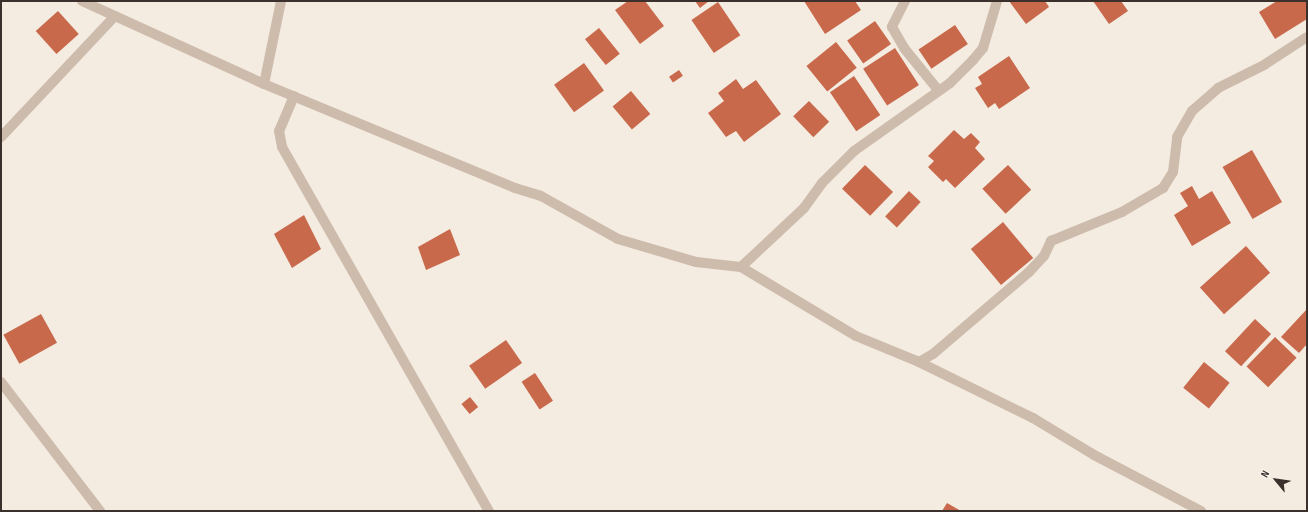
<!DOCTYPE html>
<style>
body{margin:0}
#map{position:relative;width:1308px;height:512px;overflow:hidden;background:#f4ebe1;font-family:"Sofia Sans Condensed",sans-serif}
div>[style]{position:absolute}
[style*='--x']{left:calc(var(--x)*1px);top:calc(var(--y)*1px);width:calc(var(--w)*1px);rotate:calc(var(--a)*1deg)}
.building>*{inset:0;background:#c8694b;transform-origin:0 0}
.street>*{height:10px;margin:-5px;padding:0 5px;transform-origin:5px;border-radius:5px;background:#cdbbac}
span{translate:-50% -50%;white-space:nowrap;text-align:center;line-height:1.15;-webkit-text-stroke:3.5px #fbf5ee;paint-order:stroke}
.frame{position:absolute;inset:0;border:2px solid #3b302b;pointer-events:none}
.north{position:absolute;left:1256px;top:460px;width:40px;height:40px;-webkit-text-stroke:3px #fbf5ee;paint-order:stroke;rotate:299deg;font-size:11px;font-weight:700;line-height:16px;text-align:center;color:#3b302b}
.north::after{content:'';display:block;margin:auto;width:14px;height:18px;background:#3b302b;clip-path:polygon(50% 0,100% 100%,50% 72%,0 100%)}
</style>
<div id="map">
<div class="building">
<i style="clip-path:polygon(628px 1px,645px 1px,664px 26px,640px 44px,615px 10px)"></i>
<i style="clip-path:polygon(695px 1px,709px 1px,700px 8px)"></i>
<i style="clip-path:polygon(804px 1px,855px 1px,861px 10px,825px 34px)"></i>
<i style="clip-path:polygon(1009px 1px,1045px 1px,1049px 7px,1026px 24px)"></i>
<i style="clip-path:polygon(1093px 1px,1121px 1px,1128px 11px,1109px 24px)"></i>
<i style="clip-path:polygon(1277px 1px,1307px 1px,1307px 19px,1275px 39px,1259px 12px)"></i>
<i style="left:718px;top:2px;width:40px;height:32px;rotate:56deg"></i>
<i style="left:58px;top:11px;width:31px;height:30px;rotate:48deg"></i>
<i style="left:875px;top:21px;width:28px;height:34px;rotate:55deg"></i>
<i style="left:955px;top:25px;width:23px;height:44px;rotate:56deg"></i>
<i style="left:599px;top:28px;width:33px;height:18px;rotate:51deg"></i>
<i style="left:836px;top:42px;width:33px;height:38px;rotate:51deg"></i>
<i style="left:895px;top:48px;width:44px;height:38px;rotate:57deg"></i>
<i style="clip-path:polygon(1009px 56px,1030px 88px,999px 109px,995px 103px,988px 108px,975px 88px,982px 84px,978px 77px)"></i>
<i style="left:584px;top:63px;width:34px;height:37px;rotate:54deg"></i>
<i style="left:679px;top:70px;width:7px;height:12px;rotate:56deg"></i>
<i style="left:854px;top:76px;width:47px;height:29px;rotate:56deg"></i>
<i style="clip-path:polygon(736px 79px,743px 89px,756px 80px,781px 114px,744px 142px,736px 131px,726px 137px,708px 113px,724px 101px,718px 93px)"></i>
<i style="left:631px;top:91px;width:30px;height:24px;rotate:50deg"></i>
<i style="left:809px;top:101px;width:29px;height:22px;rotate:46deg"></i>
<i style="clip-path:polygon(954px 130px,964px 139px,971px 133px,980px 142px,975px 148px,985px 159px,955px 188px,946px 179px,943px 182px,928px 167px,934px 161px,928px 156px)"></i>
<i style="left:1252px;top:150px;width:60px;height:34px;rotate:60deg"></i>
<i style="left:865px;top:165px;width:39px;height:33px;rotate:44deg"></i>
<i style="left:1008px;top:165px;width:34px;height:35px;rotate:47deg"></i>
<i style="clip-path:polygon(1192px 186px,1199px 199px,1212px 191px,1231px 223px,1192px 246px,1174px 215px,1188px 206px,1180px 193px)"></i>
<i style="left:909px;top:191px;width:16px;height:35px;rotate:43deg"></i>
<i style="clip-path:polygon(304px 215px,321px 249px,292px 268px,274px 234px)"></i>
<i style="left:1003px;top:222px;width:47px;height:42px;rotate:50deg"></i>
<i style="clip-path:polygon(450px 229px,460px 255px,426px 270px,418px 247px)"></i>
<i style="left:1246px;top:246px;width:36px;height:62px;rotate:48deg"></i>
<i style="clip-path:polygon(1307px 309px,1307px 344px,1299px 353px,1281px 337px)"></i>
<i style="left:41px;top:314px;width:33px;height:43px;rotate:61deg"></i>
<i style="left:1255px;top:319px;width:22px;height:44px;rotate:43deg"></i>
<i style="left:1275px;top:337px;width:30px;height:41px;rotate:44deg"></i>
<i style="left:506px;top:340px;width:28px;height:45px;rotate:55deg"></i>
<i style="left:1204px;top:362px;width:33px;height:33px;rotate:39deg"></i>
<i style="left:535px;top:373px;width:33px;height:16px;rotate:57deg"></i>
<i style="left:470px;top:397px;width:13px;height:11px;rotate:51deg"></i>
<i style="clip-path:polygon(947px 503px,961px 511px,942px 511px)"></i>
</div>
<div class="street">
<i style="--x:82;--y:1;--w:200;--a:24.5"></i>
<i style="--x:264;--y:84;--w:272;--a:22.5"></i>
<i style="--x:515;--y:188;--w:27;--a:17"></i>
<i style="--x:541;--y:196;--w:88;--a:29.2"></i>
<i style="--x:618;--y:239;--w:81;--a:16.4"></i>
<i style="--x:696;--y:262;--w:45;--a:6.3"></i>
<i style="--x:741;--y:267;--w:134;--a:31"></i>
<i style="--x:856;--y:336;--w:68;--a:22.4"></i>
<i style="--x:919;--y:362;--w:127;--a:26.2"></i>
<i style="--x:1033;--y:418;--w:71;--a:31.2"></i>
<i style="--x:1094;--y:455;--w:121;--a:27.6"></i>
<i style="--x:905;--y:1;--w:29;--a:117"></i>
<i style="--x:892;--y:27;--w:24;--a:60"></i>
<i style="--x:904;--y:48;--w:54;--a:51"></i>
<i style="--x:264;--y:84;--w:85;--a:-78.4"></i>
<i style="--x:294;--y:96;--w:38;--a:113"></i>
<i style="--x:279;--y:131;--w:16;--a:79"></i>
<i style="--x:282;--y:147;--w:419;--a:60.4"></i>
<i style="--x:1;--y:137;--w:166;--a:-46.7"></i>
<i style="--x:741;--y:267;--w:86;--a:-43.1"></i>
<i style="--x:804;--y:208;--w:31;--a:-54"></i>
<i style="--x:822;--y:183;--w:45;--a:-45"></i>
<i style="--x:854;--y:151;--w:118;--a:-35.3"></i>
<i style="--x:950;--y:83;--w:33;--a:-45"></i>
<i style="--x:973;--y:60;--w:16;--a:-50"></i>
<i style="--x:983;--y:48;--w:49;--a:-73.4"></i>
<i style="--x:919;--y:362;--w:16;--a:-30"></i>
<i style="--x:933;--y:354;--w:126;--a:-40.5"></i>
<i style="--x:1029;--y:272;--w:22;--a:-47"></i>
<i style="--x:1044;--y:256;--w:17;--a:-65"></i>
<i style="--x:1051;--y:241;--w:77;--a:-22.2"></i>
<i style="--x:1122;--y:212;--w:48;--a:-30.3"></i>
<i style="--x:1163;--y:188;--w:19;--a:-58"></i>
<i style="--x:1173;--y:172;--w:35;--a:-83"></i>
<i style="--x:1177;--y:137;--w:30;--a:-60"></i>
<i style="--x:1192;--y:111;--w:35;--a:-41"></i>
<i style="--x:1218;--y:88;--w:51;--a:-26.6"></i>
<i style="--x:1264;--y:65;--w:51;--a:-33.1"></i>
<i style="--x:1;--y:382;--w:163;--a:52.5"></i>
</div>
<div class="frame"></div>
<div class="north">N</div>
</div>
